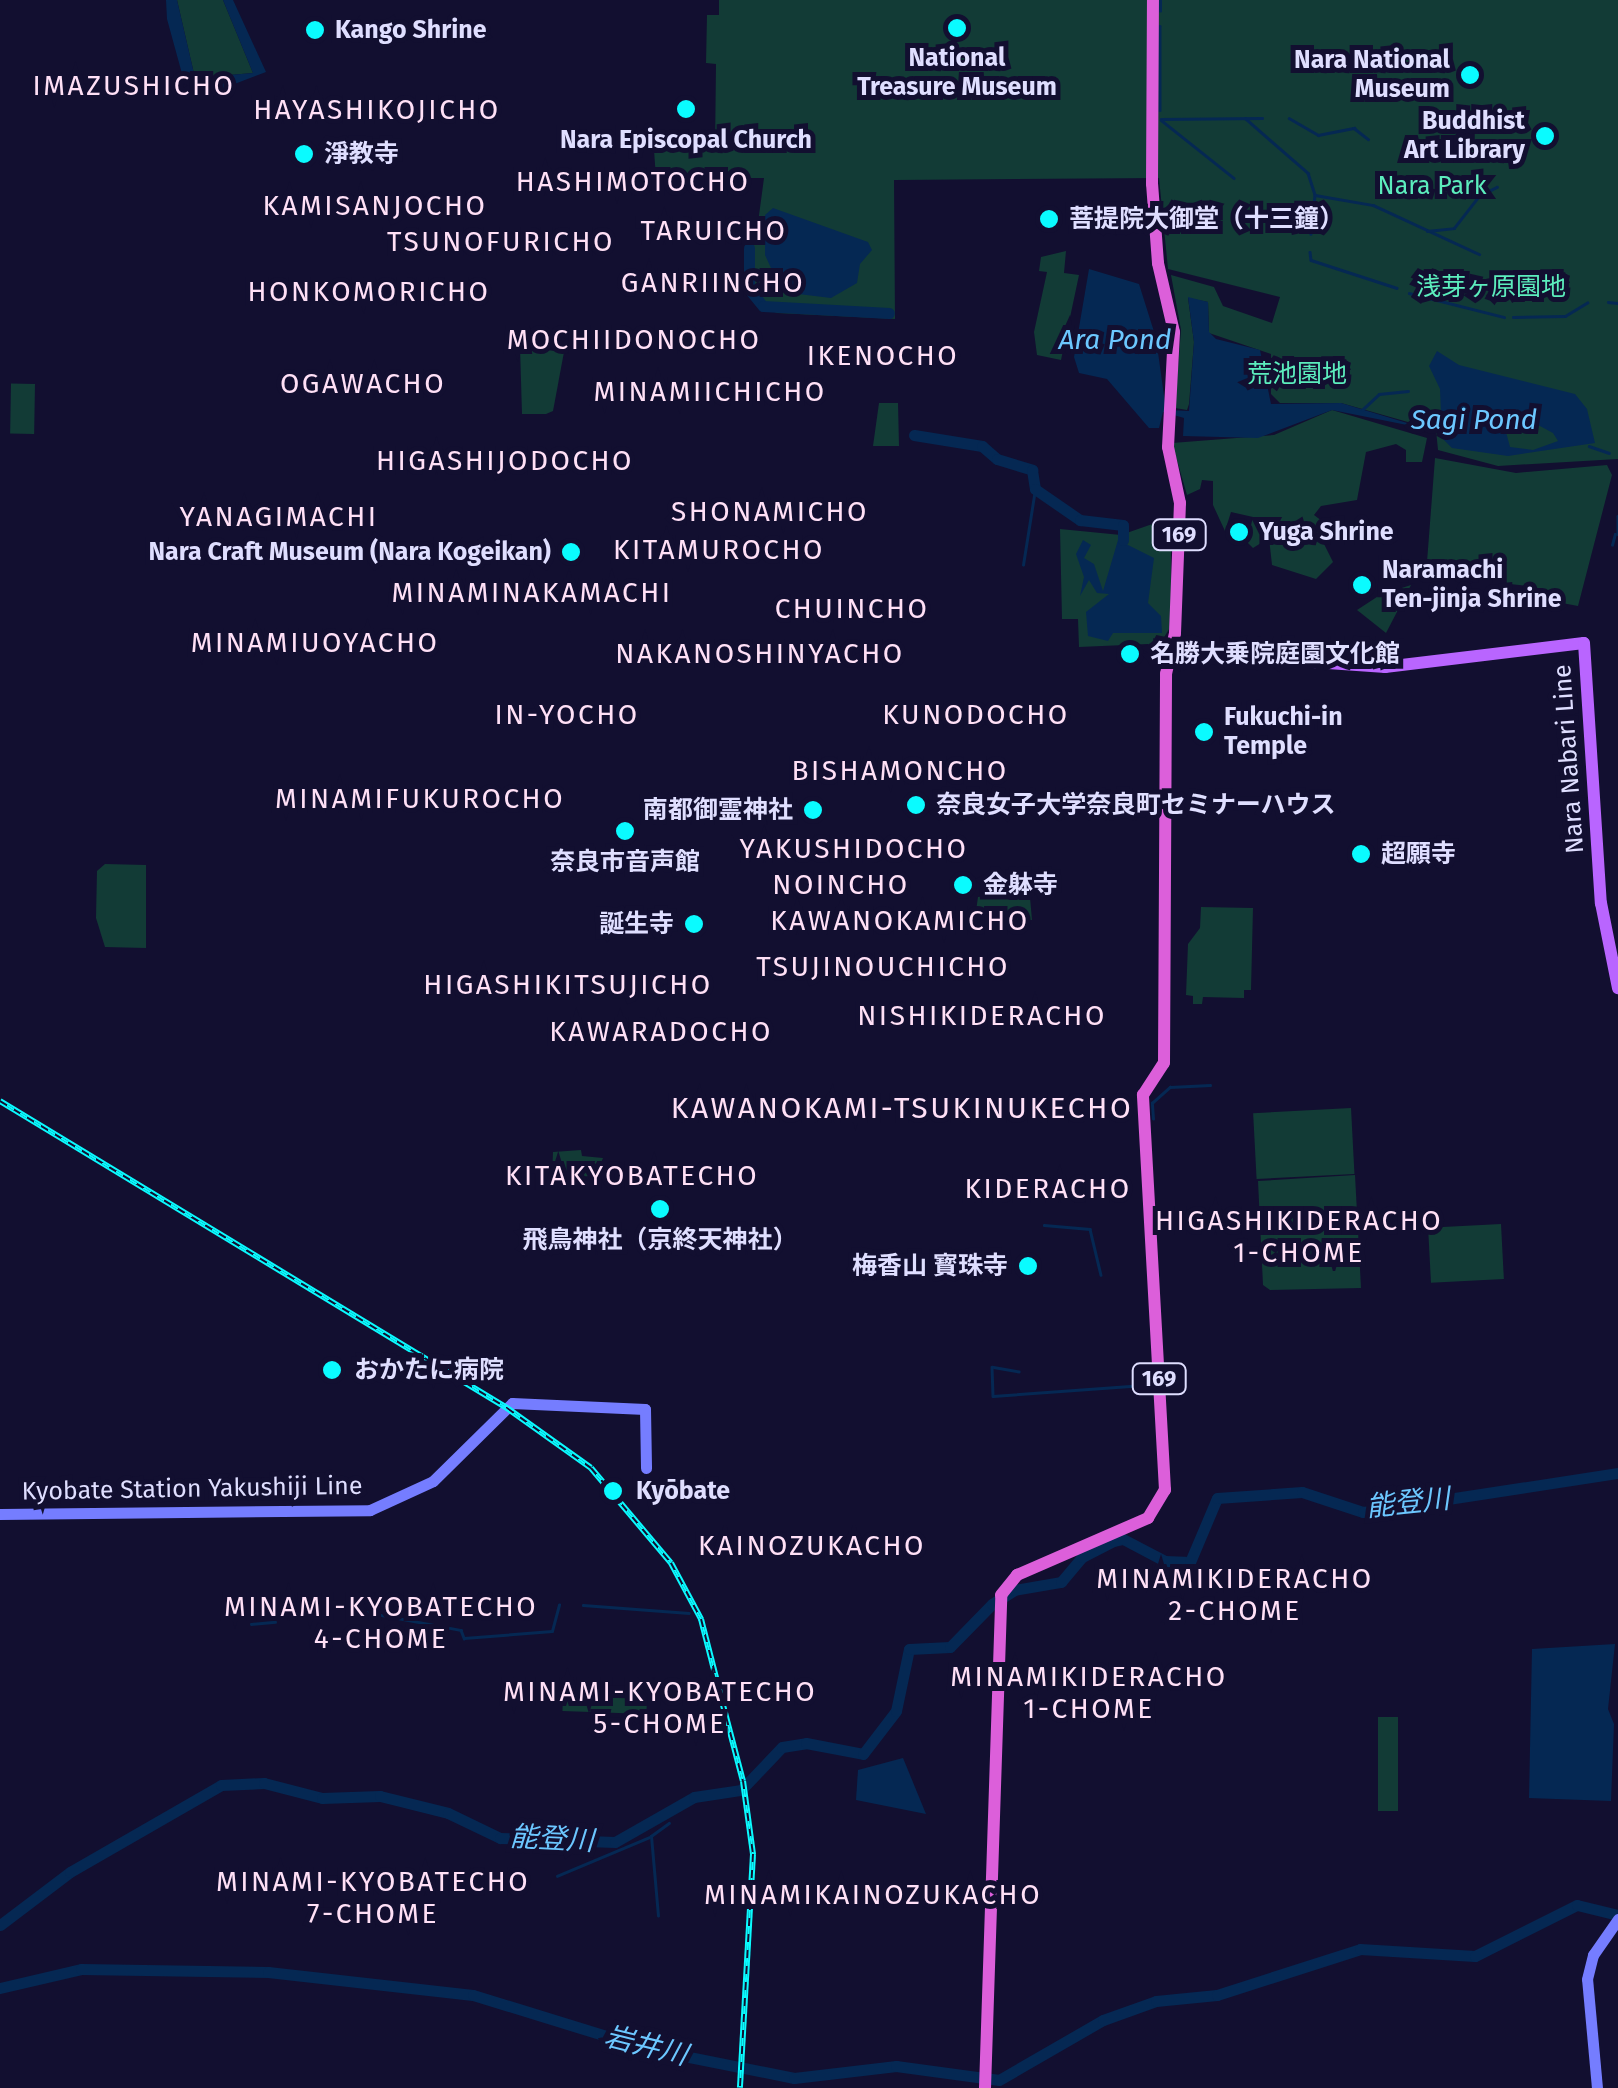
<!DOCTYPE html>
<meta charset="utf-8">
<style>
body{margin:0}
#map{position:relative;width:1618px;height:2088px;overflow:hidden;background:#120f30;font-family:"Fira Sans","Noto Sans JP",sans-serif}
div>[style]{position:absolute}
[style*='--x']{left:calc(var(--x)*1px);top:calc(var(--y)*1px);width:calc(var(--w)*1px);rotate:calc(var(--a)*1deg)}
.green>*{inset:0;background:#123b36;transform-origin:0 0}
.water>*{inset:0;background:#052853}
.stream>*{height:2.5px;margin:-1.25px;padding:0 1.25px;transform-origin:1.25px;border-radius:1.25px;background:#052853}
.river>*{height:11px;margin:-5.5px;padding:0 5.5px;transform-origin:5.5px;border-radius:5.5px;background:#052853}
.secondary>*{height:11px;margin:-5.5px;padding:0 5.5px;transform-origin:5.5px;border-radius:5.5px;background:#757dff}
.primary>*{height:12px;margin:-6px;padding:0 6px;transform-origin:6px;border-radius:6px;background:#b965ff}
.trunk>*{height:12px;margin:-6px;padding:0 6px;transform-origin:6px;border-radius:6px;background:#dc5fda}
.rail>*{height:6px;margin-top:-3px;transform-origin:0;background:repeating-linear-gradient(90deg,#120f30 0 8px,#0afbff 0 16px);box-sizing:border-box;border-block:2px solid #0afbff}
.dots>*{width:28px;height:28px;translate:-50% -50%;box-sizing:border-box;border:5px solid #120f30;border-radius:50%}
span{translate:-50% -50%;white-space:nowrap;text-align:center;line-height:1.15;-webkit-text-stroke:10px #120f30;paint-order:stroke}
.shield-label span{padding:2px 8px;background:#120f30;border:2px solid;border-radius:8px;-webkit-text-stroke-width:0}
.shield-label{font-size:22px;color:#dfdeff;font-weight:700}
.poi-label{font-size:25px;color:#dfdeff;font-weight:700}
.left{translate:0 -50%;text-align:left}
.right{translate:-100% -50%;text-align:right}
.park-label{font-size:25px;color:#5cedbd}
.street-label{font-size:25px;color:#dfdeff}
.neighbourhood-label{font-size:28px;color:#ffe0f6;letter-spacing:2.5px}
.water-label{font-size:28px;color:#6cc7ff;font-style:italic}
.quarter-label{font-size:30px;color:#ffe0f6;letter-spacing:2.5px}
</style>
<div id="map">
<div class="green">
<i style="clip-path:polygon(177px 0,223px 0,253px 73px,195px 78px)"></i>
<i style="clip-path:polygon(719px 0,1618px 0,1618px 459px,1498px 466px,1438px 450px,1436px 430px,1341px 403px,1280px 403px,1271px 394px,1271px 354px,1209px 333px,1208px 302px,1188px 298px,1194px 342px,1189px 404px,1187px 410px,1175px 408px,1181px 330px,1171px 275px,1214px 287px,1223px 306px,1272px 323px,1280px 297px,1168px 269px,1159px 178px,894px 180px,895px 319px,777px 313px,760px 306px,747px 288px,748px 245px,755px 245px,764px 178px,656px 178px,654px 150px,715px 149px,716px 64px,706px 63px,707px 15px,719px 15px)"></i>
<i style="clip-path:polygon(1066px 251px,1064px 273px,1079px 275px,1061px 360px,1037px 355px,1034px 332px,1047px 272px,1039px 271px,1041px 257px)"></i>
<i style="clip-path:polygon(520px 347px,564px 352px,553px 411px,546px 414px,522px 414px)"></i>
<i style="left:35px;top:384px;width:50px;height:24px;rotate:91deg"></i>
<i style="clip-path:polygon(879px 403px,898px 403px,899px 446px,873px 446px)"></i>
<i style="clip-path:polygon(1332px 410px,1427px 438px,1422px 462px,1406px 462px,1406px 450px,1396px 444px,1366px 452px,1357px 500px,1321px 506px,1314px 515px,1326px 524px,1323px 542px,1333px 562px,1316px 579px,1272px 565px,1269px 538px,1253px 548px,1247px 542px,1253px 517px,1231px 512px,1225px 531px,1213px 505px,1213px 481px,1202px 480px,1200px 489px,1187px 495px,1172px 443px,1274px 435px)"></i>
<i style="clip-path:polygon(1435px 458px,1516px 473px,1607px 465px,1612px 475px,1578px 606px,1541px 599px,1537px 587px,1426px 575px)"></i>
<i style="clip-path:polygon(1158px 522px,1171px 524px,1171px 626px,1163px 639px,1149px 652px,1148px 644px,1079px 647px,1078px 619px,1062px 619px,1060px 529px,1121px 535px)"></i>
<i style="clip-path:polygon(1411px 585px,1386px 633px,1357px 610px,1380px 595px)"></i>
<i style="clip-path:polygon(105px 864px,146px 865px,146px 948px,105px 947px,96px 918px,97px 871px)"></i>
<i style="clip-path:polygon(1015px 885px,1029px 886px,1032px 920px,975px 918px,978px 897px,1014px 893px)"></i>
<i style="clip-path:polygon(1201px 907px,1253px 908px,1251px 990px,1244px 990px,1244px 998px,1203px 997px,1202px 1004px,1193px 1004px,1193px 996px,1186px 995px,1188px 944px,1200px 928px)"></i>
<i style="left:1351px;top:1108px;width:66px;height:98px;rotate:87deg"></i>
<i style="clip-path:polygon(581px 1150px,582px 1156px,603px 1158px,596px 1176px,552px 1177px,553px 1152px)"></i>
<i style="clip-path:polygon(1355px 1175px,1361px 1288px,1270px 1290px,1263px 1285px,1258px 1181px)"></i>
<i style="left:1501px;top:1224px;width:55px;height:73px;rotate:87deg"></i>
<i style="left:563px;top:1696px;width:84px;height:15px;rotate:2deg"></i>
<i style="left:1378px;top:1717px;width:20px;height:94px"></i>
</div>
<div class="water">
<i style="clip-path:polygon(177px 0,195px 78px,253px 73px,223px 0,233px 0,266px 72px,224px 88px,184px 81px,167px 19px,166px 0)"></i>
<i style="clip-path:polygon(773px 208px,868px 242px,872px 250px,860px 264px,857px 283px,831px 298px,782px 292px,765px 255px,765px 215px)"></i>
<i style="clip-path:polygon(1089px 269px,1139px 284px,1156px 338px,1166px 410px,1189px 411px,1194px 342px,1188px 297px,1208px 302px,1209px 332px,1216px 339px,1260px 350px,1271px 404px,1341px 403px,1427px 429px,1332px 410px,1258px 438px,1183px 436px,1184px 418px,1163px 412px,1159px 428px,1149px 428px,1107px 379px,1079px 373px,1074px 357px)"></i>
<i style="clip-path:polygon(evenodd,1437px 351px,1459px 365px,1575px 394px,1587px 409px,1595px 443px,1508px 456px,1452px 448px,1442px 438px,1440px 389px,1429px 366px,1437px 351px,1523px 417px,1553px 433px,1558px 441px,1533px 450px,1510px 447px,1506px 432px,1515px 417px,1523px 417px)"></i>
<i style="clip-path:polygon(1083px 540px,1091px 545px,1084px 558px,1094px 564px,1103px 591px,1118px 540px,1154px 558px,1148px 603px,1161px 616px,1162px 633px,1113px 633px,1108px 641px,1088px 636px,1086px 612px,1109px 594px,1097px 593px,1089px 580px,1080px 596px,1084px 577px,1076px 554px)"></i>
<i style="clip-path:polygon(1615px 1644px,1608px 1709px,1614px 1724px,1611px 1801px,1529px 1798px,1532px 1649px)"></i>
<i style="clip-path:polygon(903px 1758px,926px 1814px,856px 1800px,858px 1770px)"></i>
</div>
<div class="stream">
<i style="--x:1160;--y:11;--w:11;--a:-90"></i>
<i style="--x:1160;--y:26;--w:84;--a:90"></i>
<i style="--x:1245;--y:118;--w:84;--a:41.1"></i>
<i style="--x:1308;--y:173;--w:23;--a:72"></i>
<i style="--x:1315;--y:195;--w:39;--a:96"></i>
<i style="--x:1289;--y:118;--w:34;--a:30"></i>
<i style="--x:1318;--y:135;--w:37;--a:-11"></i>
<i style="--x:1354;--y:128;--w:18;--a:38"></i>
<i style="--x:1161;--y:119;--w:101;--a:-0.6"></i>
<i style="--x:1161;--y:120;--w:93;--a:38.5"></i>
<i style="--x:1315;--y:195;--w:59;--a:9.8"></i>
<i style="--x:1373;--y:205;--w:117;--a:24.8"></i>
<i style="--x:1427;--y:231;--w:27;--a:-6"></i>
<i style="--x:1454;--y:228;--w:41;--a:-52"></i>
<i style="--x:1479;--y:196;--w:20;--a:-27"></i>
<i style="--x:1310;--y:252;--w:8;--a:83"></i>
<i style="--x:1311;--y:260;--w:90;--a:18"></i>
<i style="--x:1409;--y:293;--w:98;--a:14.2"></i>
<i style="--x:1608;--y:302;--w:10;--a:6"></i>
<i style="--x:1513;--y:317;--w:52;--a:-1.1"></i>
<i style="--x:1565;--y:316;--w:26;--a:-31"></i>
<i style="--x:1362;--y:410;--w:23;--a:-43"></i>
<i style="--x:1379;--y:394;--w:29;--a:-6"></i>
<i style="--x:1589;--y:446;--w:21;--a:19"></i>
<i style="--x:1618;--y:516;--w:18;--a:90"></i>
<i style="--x:1612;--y:545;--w:11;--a:-75"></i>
<i style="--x:1023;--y:565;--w:77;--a:-81"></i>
<i style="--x:1153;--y:1119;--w:16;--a:-94"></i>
<i style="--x:1152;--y:1103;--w:24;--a:-42"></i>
<i style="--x:1170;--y:1087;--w:40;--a:-2.9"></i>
<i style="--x:1044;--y:1225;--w:46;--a:5"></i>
<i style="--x:1090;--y:1229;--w:47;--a:76.6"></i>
<i style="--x:1019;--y:1372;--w:27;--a:-170"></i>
<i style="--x:992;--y:1367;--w:29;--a:88"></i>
<i style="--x:993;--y:1396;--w:151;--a:-4.2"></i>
<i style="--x:583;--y:1605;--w:106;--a:4.3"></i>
<i style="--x:355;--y:1610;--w:108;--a:10.7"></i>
<i style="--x:461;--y:1630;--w:9;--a:69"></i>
<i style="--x:464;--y:1638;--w:88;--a:-4.5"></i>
<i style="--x:552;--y:1631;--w:27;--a:-75"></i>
<i style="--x:251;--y:1624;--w:24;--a:-5"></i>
<i style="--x:557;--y:1876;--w:101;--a:-22.8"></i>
<i style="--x:658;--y:1916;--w:80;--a:-95"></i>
<i style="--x:651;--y:1836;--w:22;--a:-36"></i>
</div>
<div class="river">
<i style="--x:749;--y:248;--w:41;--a:90"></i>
<i style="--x:749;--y:289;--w:22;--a:51"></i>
<i style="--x:763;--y:306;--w:126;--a:3.2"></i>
<i style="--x:914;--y:435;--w:69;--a:9.2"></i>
<i style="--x:982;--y:446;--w:20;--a:41"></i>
<i style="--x:997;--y:459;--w:37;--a:17"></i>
<i style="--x:1032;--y:470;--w:19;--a:81"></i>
<i style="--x:1035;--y:489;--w:55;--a:34.6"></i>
<i style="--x:1080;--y:520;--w:43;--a:6.6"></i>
<i style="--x:1123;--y:525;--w:15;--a:90"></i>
<i style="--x:0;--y:1925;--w:88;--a:-37.1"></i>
<i style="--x:70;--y:1872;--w:174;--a:-29.9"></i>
<i style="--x:221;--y:1785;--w:43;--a:-2.7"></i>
<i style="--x:264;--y:1783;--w:60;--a:14.5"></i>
<i style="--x:322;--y:1798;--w:58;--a:-2"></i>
<i style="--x:380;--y:1796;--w:70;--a:14"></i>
<i style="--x:448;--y:1813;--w:58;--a:25.7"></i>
<i style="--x:500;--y:1838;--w:115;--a:2"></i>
<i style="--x:615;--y:1842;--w:91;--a:-29.7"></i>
<i style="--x:694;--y:1797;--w:48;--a:-8.5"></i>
<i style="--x:741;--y:1790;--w:59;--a:-46.4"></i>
<i style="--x:782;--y:1747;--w:24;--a:-9"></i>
<i style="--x:806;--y:1743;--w:58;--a:10.9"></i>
<i style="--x:863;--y:1754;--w:54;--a:-52.5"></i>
<i style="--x:896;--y:1711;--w:63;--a:-78.2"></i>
<i style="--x:909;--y:1649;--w:41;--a:-2.8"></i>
<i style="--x:950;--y:1647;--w:60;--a:-45.7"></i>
<i style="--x:992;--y:1604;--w:26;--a:-32"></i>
<i style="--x:1014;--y:1590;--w:48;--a:-9.7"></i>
<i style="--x:1061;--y:1582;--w:33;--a:-50"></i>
<i style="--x:1082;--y:1557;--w:36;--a:-27"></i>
<i style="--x:1114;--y:1541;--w:9;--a:-13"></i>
<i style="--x:1123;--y:1539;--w:47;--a:27.6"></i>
<i style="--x:1165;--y:1561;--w:25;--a:2"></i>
<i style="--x:1190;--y:1562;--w:69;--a:-67.1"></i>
<i style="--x:1217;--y:1498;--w:85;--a:-4"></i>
<i style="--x:1302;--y:1492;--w:64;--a:18.2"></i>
<i style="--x:1363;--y:1512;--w:258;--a:-8.7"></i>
<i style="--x:0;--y:1988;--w:83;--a:-13.2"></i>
<i style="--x:81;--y:1969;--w:187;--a:0.9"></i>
<i style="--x:268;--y:1972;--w:206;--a:6.4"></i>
<i style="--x:473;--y:1995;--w:184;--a:17.1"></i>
<i style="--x:649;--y:2049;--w:148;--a:11.3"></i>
<i style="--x:794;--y:2078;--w:103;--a:-6.7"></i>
<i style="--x:896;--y:2066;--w:104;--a:7.7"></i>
<i style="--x:999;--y:2080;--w:120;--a:-30"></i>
<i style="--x:1103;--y:2020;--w:56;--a:-19.7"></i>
<i style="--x:1156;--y:2001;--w:61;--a:-5.6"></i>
<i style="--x:1217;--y:1995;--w:150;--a:-17.8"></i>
<i style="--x:1360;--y:1949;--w:115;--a:3.5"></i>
<i style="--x:1475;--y:1956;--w:114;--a:-26.6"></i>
<i style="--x:1577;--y:1905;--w:42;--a:13.7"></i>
</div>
<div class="secondary">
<i style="--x:0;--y:1514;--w:370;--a:-0.6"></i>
<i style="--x:370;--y:1510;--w:69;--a:-24.7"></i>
<i style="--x:433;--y:1481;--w:111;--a:-44.6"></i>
<i style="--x:512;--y:1403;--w:133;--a:2.6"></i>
<i style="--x:645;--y:1409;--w:59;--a:89"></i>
<i style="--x:1597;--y:2088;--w:109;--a:-95.2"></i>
<i style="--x:1587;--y:1979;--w:25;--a:-76"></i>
<i style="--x:1593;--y:1955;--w:44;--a:-55.2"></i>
</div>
<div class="primary">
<i style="--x:1170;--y:652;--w:216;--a:4"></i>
<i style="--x:1385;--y:667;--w:200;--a:-6.9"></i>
<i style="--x:1584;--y:643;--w:261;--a:86.3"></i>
<i style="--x:1601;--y:903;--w:87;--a:78.7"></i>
</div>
<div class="trunk">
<i style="--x:985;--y:2088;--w:493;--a:-88.1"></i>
<i style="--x:1001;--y:1595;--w:26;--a:-51"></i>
<i style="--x:1017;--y:1575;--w:143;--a:-23.5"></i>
<i style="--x:1148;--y:1518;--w:33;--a:-59"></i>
<i style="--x:1165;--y:1490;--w:396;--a:-93.2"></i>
<i style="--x:1143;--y:1095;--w:38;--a:-57"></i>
<i style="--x:1164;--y:1063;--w:389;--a:-89.7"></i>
<i style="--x:1166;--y:674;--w:42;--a:-77.6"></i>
<i style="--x:1175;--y:633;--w:130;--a:-87.8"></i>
<i style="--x:1180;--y:503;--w:57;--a:-102.1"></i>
<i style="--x:1168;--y:447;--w:115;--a:-87"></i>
<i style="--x:1174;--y:332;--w:71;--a:-103.1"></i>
<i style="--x:1158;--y:263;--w:79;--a:-94.3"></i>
<i style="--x:1152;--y:184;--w:184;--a:-89.7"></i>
</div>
<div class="rail">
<i style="--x:0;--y:1101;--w:593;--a:31.2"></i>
<i style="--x:507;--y:1408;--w:103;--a:35.5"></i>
<i style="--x:591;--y:1468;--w:124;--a:49.9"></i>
<i style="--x:671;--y:1563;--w:64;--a:61.8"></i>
<i style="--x:701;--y:1619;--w:81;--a:75.6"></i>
<i style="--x:718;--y:1686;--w:98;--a:75.3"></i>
<i style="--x:743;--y:1781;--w:74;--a:82.2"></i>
<i style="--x:753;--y:1854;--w:234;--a:93.2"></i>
</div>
<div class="dots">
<i style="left:957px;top:28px;background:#0afbff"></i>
<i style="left:315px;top:30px;background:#0afbff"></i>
<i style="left:1470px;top:75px;background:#0afbff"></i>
<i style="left:686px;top:109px;background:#0afbff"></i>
<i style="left:1545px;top:136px;background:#0afbff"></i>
<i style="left:304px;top:154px;background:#0afbff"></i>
<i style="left:1049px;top:219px;background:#0afbff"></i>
<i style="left:1239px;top:532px;background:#0afbff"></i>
<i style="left:571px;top:552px;background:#0afbff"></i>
<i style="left:1362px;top:585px;background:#0afbff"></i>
<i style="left:1130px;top:654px;background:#0afbff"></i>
<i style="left:1204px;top:732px;background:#0afbff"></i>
<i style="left:916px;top:805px;background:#0afbff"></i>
<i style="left:813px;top:810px;background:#0afbff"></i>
<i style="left:625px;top:831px;background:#0afbff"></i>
<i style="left:1361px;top:854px;background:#0afbff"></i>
<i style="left:963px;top:885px;background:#0afbff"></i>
<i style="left:694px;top:924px;background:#0afbff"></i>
<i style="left:660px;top:1209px;background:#0afbff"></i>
<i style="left:1028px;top:1266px;background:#0afbff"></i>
<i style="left:332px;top:1370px;background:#0afbff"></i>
<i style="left:613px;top:1491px;background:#0afbff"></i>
</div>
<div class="shield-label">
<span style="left:1179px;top:535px">169</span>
<span style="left:1159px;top:1379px">169</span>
</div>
<div class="poi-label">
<span class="left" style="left:335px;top:30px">Kango Shrine</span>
<span style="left:957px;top:73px">National<br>Treasure Museum</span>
<span class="right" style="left:1450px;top:75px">Nara National<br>Museum</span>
<span class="right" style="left:1525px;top:136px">Buddhist<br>Art Library</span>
<span style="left:686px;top:140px">Nara Episcopal Church</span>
<span class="left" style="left:324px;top:154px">淨教寺</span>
<span class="left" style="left:1069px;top:219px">菩提院大御堂（十三鐘）</span>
<span class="left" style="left:1259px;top:532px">Yuga Shrine</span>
<span class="right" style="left:551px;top:552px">Nara Craft Museum (Nara Kogeikan)</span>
<span class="left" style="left:1382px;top:585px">Naramachi<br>Ten-jinja Shrine</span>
<span class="left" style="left:1150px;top:654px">名勝大乗院庭園文化館</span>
<span class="left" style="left:1224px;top:732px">Fukuchi-in<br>Temple</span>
<span class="left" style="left:936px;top:805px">奈良女子大学奈良町セミナーハウス</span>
<span class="right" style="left:793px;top:810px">南都御霊神社</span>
<span class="left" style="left:1381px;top:854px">超願寺</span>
<span style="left:625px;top:862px">奈良市音声館</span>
<span class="left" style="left:983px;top:885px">金躰寺</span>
<span class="right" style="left:674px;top:924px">誕生寺</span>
<span style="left:660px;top:1240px">飛鳥神社（京終天神社）</span>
<span class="right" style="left:1008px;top:1266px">梅香山 寳珠寺</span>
<span class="left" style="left:354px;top:1370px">おかたに病院</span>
<span class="left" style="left:636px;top:1491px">Kyōbate</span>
</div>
<div class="park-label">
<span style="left:1432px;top:186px">Nara Park</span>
<span style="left:1491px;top:287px">浅芽ヶ原園地</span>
<span style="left:1297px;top:374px">荒池園地</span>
</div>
<div class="street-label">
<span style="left:1569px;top:759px;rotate:-94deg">Nara Nabari Line</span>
<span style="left:192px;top:1489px;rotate:-1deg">Kyobate Station Yakushiji Line</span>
</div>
<div class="neighbourhood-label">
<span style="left:134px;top:86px">IMAZUSHICHO</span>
<span style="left:377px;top:110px">HAYASHIKOJICHO</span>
<span style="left:633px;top:182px">HASHIMOTOCHO</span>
<span style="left:375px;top:206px">KAMISANJOCHO</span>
<span style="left:714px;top:231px">TARUICHO</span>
<span style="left:501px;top:242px">TSUNOFURICHO</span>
<span style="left:713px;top:283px">GANRIINCHO</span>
<span style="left:369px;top:292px">HONKOMORICHO</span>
<span style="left:634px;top:340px">MOCHIIDONOCHO</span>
<span style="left:883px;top:356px">IKENOCHO</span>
<span style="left:363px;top:384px">OGAWACHO</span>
<span style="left:710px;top:392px">MINAMIICHICHO</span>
<span style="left:505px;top:461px">HIGASHIJODOCHO</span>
<span style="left:770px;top:512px">SHONAMICHO</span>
<span style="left:279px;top:517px">YANAGIMACHI</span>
<span style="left:719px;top:550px">KITAMUROCHO</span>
<span style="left:532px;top:593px">MINAMINAKAMACHI</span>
<span style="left:852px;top:609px">CHUINCHO</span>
<span style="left:315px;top:643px">MINAMIUOYACHO</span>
<span style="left:760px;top:654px">NAKANOSHINYACHO</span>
<span style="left:567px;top:715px">IN-YOCHO</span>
<span style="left:976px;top:715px">KUNODOCHO</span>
<span style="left:900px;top:771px">BISHAMONCHO</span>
<span style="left:420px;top:799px">MINAMIFUKUROCHO</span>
<span style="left:854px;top:849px">YAKUSHIDOCHO</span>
<span style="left:841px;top:885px">NOINCHO</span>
<span style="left:900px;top:921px">KAWANOKAMICHO</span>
<span style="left:883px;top:967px">TSUJINOUCHICHO</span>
<span style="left:568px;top:985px">HIGASHIKITSUJICHO</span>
<span style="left:982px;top:1016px">NISHIKIDERACHO</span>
<span style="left:661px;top:1032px">KAWARADOCHO</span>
<span style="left:632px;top:1176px">KITAKYOBATECHO</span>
<span style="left:1048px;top:1189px">KIDERACHO</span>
<span style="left:1299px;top:1237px">HIGASHIKIDERACHO<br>1-CHOME</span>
<span style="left:812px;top:1546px">KAINOZUKACHO</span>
<span style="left:1235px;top:1595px">MINAMIKIDERACHO<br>2-CHOME</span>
<span style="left:381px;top:1623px">MINAMI-KYOBATECHO<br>4-CHOME</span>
<span style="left:1089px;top:1693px">MINAMIKIDERACHO<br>1-CHOME</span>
<span style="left:660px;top:1708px">MINAMI-KYOBATECHO<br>5-CHOME</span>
<span style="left:373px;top:1898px">MINAMI-KYOBATECHO<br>7-CHOME</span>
<span style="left:873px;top:1895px">MINAMIKAINOZUKACHO</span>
</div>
<div class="water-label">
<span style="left:1115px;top:340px">Ara Pond</span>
<span style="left:1474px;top:420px">Sagi Pond</span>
<span style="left:1408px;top:1503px;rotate:-6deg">能登川</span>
<span style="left:552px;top:1839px;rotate:3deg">能登川</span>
<span style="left:646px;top:2046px;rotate:14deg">岩井川</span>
</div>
<div class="quarter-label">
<span style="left:902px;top:1108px">KAWANOKAMI-TSUKINUKECHO</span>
</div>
</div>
